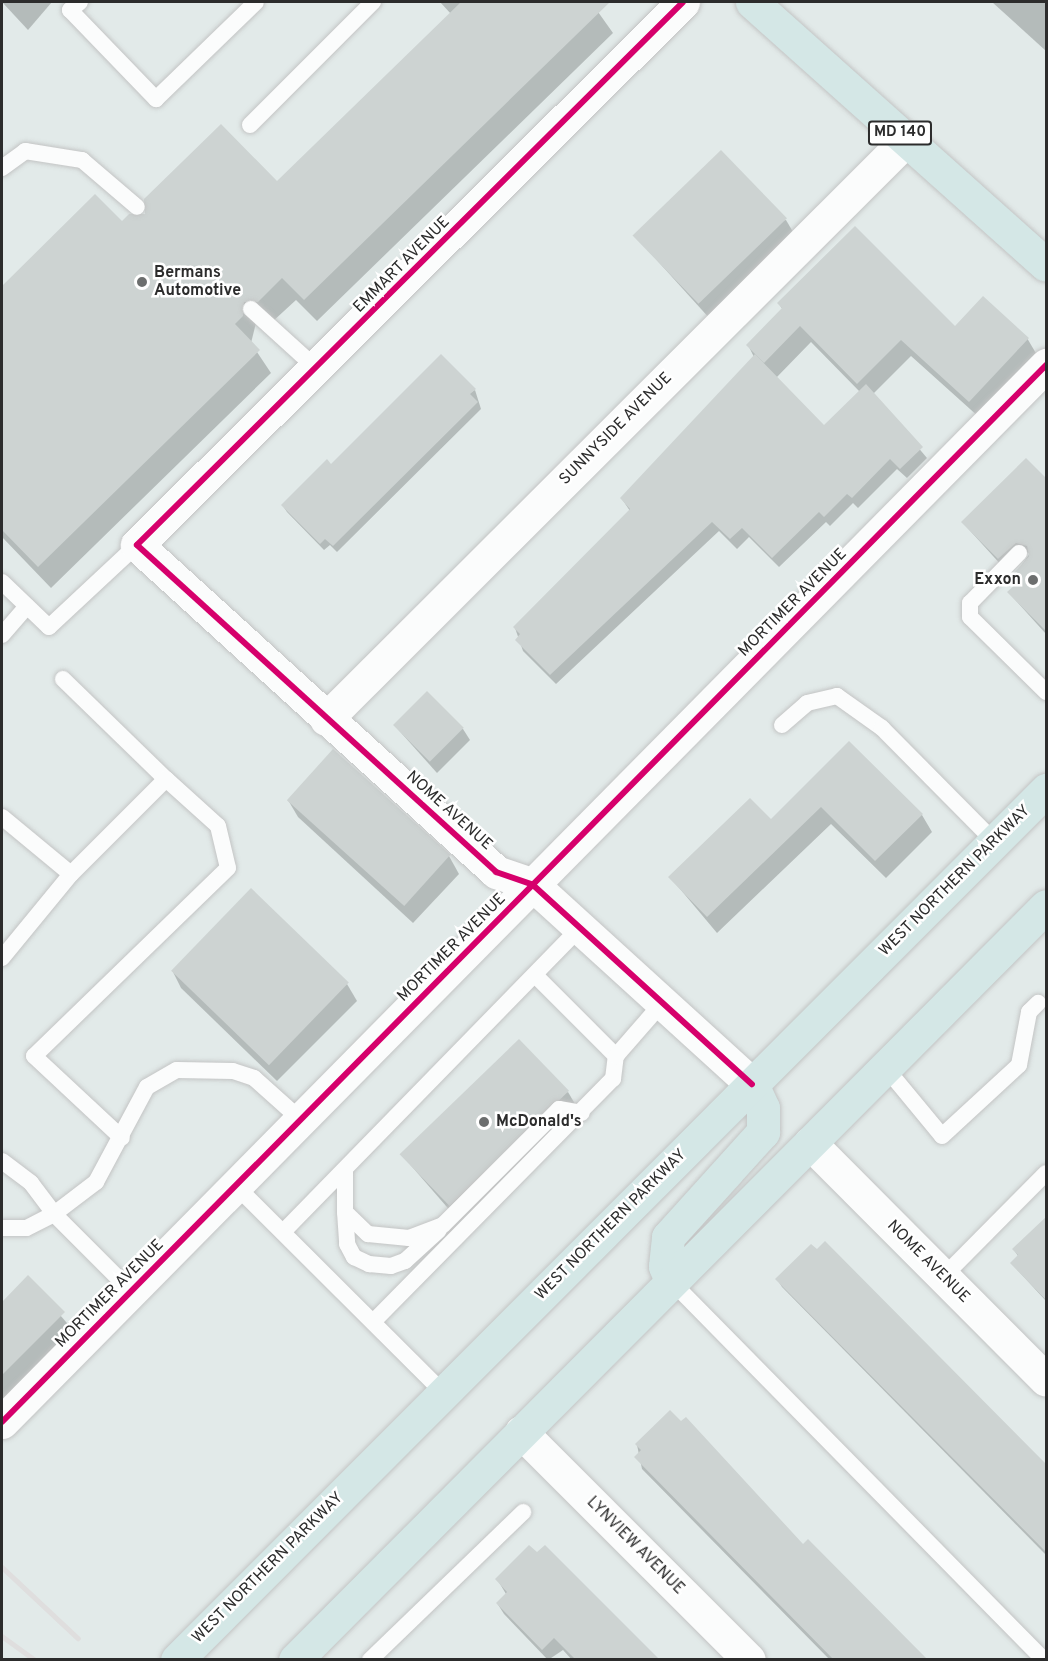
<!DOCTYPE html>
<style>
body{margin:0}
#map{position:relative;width:1048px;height:1661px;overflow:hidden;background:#e2eae9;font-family:Overpass,sans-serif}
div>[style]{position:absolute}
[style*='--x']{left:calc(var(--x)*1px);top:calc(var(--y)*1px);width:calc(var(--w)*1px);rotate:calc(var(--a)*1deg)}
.shadow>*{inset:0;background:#0003}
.building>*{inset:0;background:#cdd3d2;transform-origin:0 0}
.roads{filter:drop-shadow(0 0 2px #c3c4c4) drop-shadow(0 0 2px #c3c4c4)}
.lane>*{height:16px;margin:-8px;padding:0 8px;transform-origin:8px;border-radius:8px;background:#fbfcfc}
.street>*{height:33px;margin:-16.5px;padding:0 16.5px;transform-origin:16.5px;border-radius:16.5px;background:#fbfcfc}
.primary>*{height:33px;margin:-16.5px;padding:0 16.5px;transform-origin:16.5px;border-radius:16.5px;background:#d4e7e6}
.rail>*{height:4.5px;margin:-2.25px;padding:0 2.25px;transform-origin:2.25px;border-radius:2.25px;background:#dfdede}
.cycleway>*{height:6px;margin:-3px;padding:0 3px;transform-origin:3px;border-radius:3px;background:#d6006c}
.dots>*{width:16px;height:16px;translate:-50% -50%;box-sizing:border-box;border:3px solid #fff;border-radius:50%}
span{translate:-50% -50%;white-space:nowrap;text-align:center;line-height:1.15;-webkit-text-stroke:5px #fff;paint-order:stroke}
.shield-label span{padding:2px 4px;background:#fff;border:2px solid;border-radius:4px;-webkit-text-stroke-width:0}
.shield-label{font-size:15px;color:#2c2c2c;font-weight:700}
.street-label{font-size:16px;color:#2c2c2c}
.poi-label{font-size:16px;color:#2c2c2c;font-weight:700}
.left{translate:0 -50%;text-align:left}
.right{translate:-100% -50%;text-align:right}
.frame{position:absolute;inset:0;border:3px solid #2c2c2c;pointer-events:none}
</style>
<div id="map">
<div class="shadow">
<i style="clip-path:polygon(2px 2px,52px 2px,28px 30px)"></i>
<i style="clip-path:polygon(440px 2px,591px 2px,613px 33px,317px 321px,296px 300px,271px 323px,256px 323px,251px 343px,271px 373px,51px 588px,2px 537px,2px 288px,95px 196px,122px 223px,142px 218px,149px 209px,277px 183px,451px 14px)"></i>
<i style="clip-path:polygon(992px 2px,1046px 2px,1046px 51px)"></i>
<i style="clip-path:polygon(786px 220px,796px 237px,711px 320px,635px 236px)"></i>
<i style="clip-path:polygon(evenodd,779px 304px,1027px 338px,1037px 355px,980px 418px,911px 356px,873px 394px,927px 458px,907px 478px,897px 469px,858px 508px,853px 503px,830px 526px,826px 522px,779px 567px,749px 537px,737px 549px,719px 531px,556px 684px,523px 651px,515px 628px,630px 511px,622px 499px,754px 357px,748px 345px,783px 310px,779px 304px,811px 342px,860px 392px,824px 427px,776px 378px,811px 342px)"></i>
<i style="clip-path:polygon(475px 390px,481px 409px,337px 552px,330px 545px,324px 550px,287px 512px,283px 506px,331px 466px)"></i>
<i style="clip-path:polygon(1046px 481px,1046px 634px,1009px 593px,1019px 582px,1015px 575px,1030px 553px,1021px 551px,1003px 567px,963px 523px)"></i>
<i style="clip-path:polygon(395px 726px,463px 729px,470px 740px,437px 773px)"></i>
<i style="clip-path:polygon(849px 743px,922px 815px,932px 832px,886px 878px,831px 824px,717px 933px,670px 877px,771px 822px)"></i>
<i style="clip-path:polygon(288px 800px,449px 856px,459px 874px,413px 923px,298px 817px)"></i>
<i style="clip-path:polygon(172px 970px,347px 984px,357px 1001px,277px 1081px,181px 988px)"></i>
<i style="clip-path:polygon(568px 1092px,578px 1109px,459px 1221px,401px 1154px)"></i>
<i style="clip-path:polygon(1046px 1218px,1046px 1301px,1011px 1263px,1018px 1256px,1014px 1250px)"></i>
<i style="clip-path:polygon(28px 1278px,73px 1330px,2px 1401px,2px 1304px)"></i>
<i style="clip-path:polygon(777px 1279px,1046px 1466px,1046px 1555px,782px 1287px)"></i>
<i style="clip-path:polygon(637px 1445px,803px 1546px,808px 1542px,925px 1660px,830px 1660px,642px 1469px)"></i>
<i style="clip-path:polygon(497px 1579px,650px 1652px,654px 1660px,572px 1660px,563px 1650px,548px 1660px,504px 1614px,497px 1603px,506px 1594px)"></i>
</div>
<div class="building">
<i style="clip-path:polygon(461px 2px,610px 2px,304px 300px,282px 278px,258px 302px,244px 302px,243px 316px,235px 324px,260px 350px,38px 567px,2px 530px,2px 286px,95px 194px,122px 221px,129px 214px,145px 214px,144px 199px,221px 124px,277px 181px)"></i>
<i style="left:721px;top:150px;width:95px;height:123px;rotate:46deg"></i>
<i style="clip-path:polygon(855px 226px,955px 326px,983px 296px,1029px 338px,969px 402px,901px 340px,857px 384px,800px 326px,764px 363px,746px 345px,782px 308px,777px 303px)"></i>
<i style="clip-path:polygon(441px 354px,476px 389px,470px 394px,478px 402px,333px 546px,325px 539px,320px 544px,281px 505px,327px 459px,331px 464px)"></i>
<i style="clip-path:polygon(755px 354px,824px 425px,866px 384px,923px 447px,900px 469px,890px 459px,852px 498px,847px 494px,824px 517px,819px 512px,772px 558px,742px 528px,730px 539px,712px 522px,550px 675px,515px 640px,520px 634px,513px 627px,630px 509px,620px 498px)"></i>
<i style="clip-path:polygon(1026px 458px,1047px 479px,1047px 632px,1007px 592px,1019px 581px,1013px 574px,1029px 556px,1027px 546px,1016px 543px,998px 559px,961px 522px)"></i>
<i style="left:427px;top:691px;width:52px;height:48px;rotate:45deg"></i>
<i style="clip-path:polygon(849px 741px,923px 814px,875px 861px,821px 807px,707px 917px,668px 877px,750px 798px,771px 819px)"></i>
<i style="left:333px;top:749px;width:158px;height:69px;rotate:42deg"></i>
<i style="left:251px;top:888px;width:136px;height:115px;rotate:44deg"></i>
<i style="left:519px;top:1039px;width:72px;height:166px;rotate:46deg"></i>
<i style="clip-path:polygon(1047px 1216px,1047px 1301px,1010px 1263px,1018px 1255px,1012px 1249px)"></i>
<i style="clip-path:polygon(825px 1241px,1047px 1465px,1047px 1553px,775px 1279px,811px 1244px,817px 1249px)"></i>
<i style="clip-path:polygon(28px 1275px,65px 1312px,2px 1375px,2px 1302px)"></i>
<i style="clip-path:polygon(670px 1410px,681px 1421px,686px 1417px,803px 1544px,808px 1539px,927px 1659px,833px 1659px,634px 1457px,641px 1450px,635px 1444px)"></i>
<i style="clip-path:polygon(529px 1545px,537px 1552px,545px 1545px,659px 1659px,575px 1659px,554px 1638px,542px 1650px,496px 1603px,507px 1592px,495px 1579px)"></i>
</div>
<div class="roads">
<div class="lane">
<i style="--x:80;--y:2;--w:13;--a:141"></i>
<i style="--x:70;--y:10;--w:124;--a:46"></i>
<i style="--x:156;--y:99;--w:139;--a:-44.1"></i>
<i style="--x:250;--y:125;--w:174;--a:-45"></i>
<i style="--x:2;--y:168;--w:29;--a:-36"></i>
<i style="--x:25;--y:151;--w:58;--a:9"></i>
<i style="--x:82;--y:160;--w:72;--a:40.5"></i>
<i style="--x:251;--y:309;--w:88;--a:42.2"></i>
<i style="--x:1019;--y:553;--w:70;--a:134.4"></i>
<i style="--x:970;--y:603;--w:14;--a:90"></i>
<i style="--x:970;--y:617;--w:107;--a:44.6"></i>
<i style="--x:2;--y:582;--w:65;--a:43.8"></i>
<i style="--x:49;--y:627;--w:120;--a:-43"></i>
<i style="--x:2;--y:635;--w:38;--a:-49"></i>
<i style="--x:63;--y:679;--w:144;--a:44.2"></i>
<i style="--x:782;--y:725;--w:33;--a:-41"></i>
<i style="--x:807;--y:703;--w:31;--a:-13"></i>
<i style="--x:837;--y:696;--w:55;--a:35.4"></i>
<i style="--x:882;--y:728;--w:161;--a:45.3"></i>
<i style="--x:2;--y:817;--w:89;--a:39.6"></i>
<i style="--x:71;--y:874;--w:109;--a:129.4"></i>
<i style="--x:71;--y:874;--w:134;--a:-45"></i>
<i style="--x:166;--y:779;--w:70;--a:42.1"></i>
<i style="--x:218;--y:826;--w:43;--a:76.6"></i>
<i style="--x:228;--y:868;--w:270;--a:135.9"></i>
<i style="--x:34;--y:1056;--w:120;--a:43"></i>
<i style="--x:536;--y:976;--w:113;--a:45"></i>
<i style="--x:885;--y:1067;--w:89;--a:50.4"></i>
<i style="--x:942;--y:1136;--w:105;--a:-42.7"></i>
<i style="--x:1019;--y:1065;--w:54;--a:-79.3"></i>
<i style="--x:1029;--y:1012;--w:13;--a:-45"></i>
<i style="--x:2;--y:1161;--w:36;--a:37"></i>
<i style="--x:31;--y:1183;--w:39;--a:53"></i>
<i style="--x:54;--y:1214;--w:31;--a:153"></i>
<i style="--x:26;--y:1228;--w:24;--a:180"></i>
<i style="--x:345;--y:1170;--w:42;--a:90"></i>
<i style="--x:345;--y:1212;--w:32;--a:44"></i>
<i style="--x:368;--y:1234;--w:41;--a:5.6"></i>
<i style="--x:409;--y:1238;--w:36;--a:-21"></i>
<i style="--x:443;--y:1225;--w:164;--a:-45"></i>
<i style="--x:559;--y:1109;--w:23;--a:10"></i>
<i style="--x:236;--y:1186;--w:293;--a:44.9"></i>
<i style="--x:345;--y:1212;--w:32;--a:86"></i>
<i style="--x:347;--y:1244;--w:15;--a:62"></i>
<i style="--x:354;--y:1257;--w:17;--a:25"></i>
<i style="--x:369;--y:1264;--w:22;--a:5"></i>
<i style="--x:391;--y:1266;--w:15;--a:-20"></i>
<i style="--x:405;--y:1261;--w:46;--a:-42.4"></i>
<i style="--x:283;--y:1232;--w:425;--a:-45.7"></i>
<i style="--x:943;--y:1277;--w:146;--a:-45.3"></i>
<i style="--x:671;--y:1281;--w:532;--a:45.46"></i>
<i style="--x:131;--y:1291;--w:109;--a:-135"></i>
<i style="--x:54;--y:1214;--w:53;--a:-37.3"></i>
<i style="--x:96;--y:1182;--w:108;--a:-61.8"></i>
<i style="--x:147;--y:1087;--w:34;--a:-30"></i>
<i style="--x:177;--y:1070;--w:56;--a:1"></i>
<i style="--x:233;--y:1071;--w:22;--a:18"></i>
<i style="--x:254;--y:1078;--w:63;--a:41.8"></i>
<i style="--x:373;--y:1322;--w:342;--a:-45.4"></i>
<i style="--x:613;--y:1079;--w:23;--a:-83"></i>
<i style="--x:616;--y:1056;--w:70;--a:-49"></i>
<i style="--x:370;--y:1660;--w:213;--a:-44"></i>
</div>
<div class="street">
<i style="--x:683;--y:2;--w:770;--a:135.16"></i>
<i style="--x:137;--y:545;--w:486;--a:42.3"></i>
<i style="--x:496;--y:872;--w:39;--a:19"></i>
<i style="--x:533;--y:885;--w:296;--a:42.3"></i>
<i style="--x:326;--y:719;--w:821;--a:-44.95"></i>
<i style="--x:810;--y:1143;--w:334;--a:45.1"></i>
<i style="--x:2;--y:1422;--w:1486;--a:-45.35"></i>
<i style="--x:521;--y:1432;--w:322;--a:45"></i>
</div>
<div class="primary">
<i style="--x:752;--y:2;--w:394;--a:41.8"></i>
<i style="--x:671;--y:1281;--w:16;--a:-112"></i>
<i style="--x:665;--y:1266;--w:29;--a:-84"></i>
<i style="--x:668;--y:1237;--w:142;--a:-47.9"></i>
<i style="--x:763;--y:1132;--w:24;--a:-90"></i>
<i style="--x:763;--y:1108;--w:26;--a:-115"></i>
<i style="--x:177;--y:1660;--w:1230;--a:-45.03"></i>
<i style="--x:295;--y:1660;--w:1064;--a:-45.11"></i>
</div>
</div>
<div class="rail">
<i style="--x:2;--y:1567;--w:104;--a:43.1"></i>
<i style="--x:2;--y:1636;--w:41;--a:36"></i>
</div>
<div class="cycleway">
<i style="--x:683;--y:2;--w:770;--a:135.16"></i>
<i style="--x:137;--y:545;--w:486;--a:42.3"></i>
<i style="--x:496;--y:872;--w:39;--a:19"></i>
<i style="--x:533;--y:885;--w:296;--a:42.3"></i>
<i style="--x:2;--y:1422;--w:1486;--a:-45.35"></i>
</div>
<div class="dots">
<i style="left:142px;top:282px;background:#6c6e6e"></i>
<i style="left:1033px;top:580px;background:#6c6e6e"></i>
<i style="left:484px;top:1122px;background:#6c6e6e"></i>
</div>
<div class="shield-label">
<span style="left:900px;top:133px">MD 140</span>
</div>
<div class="street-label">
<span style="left:402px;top:265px;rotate:-45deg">EMMART AVENUE</span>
<span style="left:616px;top:429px;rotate:-45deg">SUNNYSIDE AVENUE</span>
<span style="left:793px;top:603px;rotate:-45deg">MORTIMER AVENUE</span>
<span style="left:449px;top:811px;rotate:42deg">NOME AVENUE</span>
<span style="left:955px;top:881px;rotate:-45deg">WEST NORTHERN PARKWAY</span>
<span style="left:452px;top:948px;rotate:-45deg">MORTIMER AVENUE</span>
<span style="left:611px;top:1225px;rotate:-45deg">WEST NORTHERN PARKWAY</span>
<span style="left:928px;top:1262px;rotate:45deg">NOME AVENUE</span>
<span style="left:110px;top:1294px;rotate:-45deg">MORTIMER AVENUE</span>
<span style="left:635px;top:1546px;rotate:45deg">LYNVIEW AVENUE</span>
<span style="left:268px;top:1568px;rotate:-45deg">WEST NORTHERN PARKWAY</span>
</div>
<div class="poi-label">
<span class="left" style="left:154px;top:282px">Bermans<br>Automotive</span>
<span class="right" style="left:1021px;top:580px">Exxon</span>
<span class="left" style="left:496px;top:1122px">McDonald's</span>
</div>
<div class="frame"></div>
</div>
